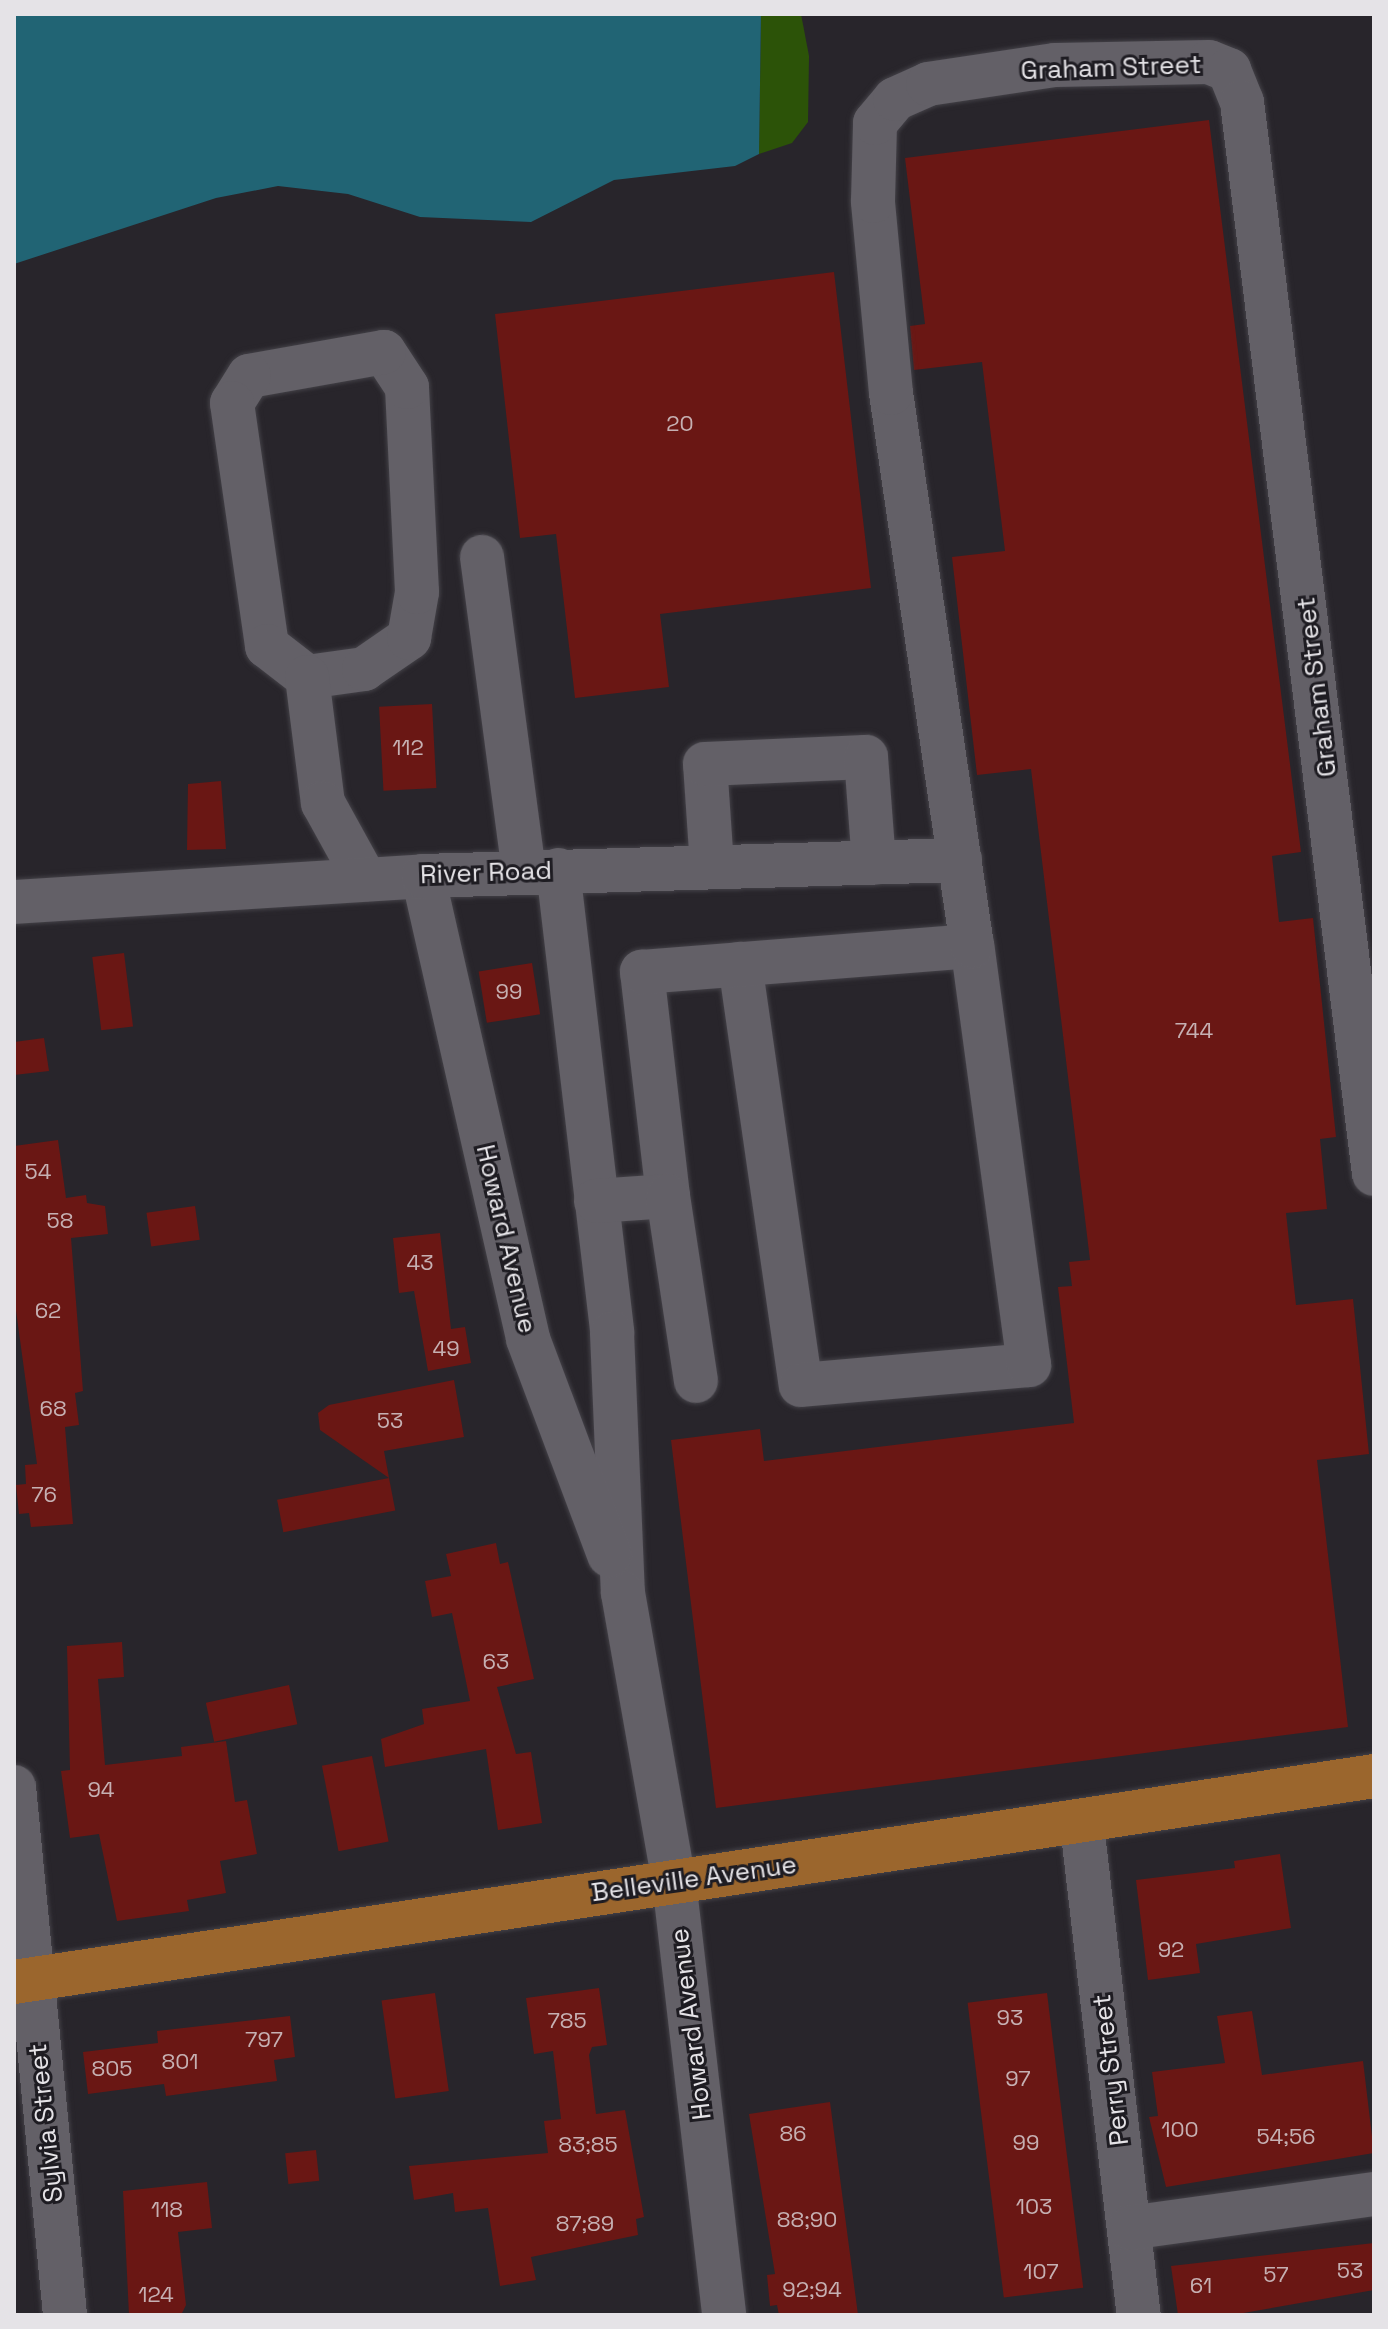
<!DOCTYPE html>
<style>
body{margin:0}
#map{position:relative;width:1388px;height:2329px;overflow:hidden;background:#28252b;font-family:"Space Grotesk",sans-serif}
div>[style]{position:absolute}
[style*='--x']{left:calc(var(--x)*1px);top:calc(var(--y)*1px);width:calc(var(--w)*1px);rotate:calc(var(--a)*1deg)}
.green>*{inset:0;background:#2c5308}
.water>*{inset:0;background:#216474}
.building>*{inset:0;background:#6a1714;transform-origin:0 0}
.roads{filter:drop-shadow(0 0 2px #434147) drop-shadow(0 0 2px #434147)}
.minor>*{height:44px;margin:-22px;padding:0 22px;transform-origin:22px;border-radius:22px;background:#636067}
.major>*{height:44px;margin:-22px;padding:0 22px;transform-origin:22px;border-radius:22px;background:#9b662d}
span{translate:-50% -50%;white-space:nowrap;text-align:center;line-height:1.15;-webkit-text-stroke:6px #1e1c22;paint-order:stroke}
.number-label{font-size:22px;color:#c6b0b2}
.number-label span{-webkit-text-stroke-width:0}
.street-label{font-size:26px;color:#e5e3e7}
.frame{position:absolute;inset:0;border:16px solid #e5e3e7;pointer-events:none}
</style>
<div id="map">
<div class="green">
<i style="clip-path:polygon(761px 14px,801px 14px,809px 56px,808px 122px,792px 143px,759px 154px)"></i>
</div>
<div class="water">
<i style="clip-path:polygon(14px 14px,761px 14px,759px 154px,735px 166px,614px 180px,531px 222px,420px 217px,348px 194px,278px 186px,216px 198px,14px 264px)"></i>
</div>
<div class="building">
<i style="clip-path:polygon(1209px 120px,1301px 852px,1272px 856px,1279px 922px,1313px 918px,1336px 1137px,1320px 1139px,1327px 1209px,1286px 1213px,1296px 1305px,1353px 1299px,1369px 1454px,1317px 1460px,1348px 1727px,716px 1808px,671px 1440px,760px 1429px,764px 1461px,1074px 1423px,1058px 1287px,1072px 1286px,1069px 1262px,1090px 1260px,1031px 769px,977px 775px,952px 557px,1005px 551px,982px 362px,914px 370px,910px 326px,925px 324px,905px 158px)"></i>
<i style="clip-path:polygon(834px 272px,871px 588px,660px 614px,669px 687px,575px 698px,556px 534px,520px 538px,495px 314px)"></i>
<i style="left:432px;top:704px;width:84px;height:53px;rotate:87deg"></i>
<i style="clip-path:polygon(221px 781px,226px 849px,187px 850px,188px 784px)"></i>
<i style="left:124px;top:953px;width:74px;height:32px;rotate:83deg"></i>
<i style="left:532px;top:963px;width:52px;height:54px;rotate:81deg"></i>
<i style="clip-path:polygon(44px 1038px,49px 1071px,14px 1075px,14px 1042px)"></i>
<i style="clip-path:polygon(58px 1140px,66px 1198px,86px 1195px,87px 1203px,105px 1206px,108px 1234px,71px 1238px,83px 1391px,75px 1393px,79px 1425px,65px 1427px,73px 1524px,31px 1527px,29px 1513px,19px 1514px,16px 1485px,26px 1484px,25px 1465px,37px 1464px,14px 1296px,14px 1146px)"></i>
<i style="left:195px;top:1206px;width:34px;height:49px;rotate:82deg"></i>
<i style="clip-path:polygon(440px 1233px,451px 1329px,465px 1327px,471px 1363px,428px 1371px,414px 1291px,399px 1293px,393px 1238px)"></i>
<i style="clip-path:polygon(454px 1380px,464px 1437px,384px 1451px,389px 1478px,320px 1430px,318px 1413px,329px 1405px)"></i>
<i style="left:389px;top:1478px;width:33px;height:114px;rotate:79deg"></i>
<i style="clip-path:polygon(496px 1543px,500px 1564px,508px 1562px,534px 1679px,497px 1687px,516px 1754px,531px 1752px,542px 1823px,498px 1830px,486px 1749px,385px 1767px,381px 1739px,424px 1724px,422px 1709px,470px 1701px,452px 1613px,432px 1617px,425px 1581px,451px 1576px,446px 1554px)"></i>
<i style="clip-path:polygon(122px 1642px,124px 1677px,98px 1679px,105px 1765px,182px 1756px,181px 1747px,226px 1741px,235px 1802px,247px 1800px,257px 1854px,220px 1861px,226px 1893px,187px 1900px,189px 1911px,117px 1921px,99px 1834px,70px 1838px,61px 1771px,70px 1770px,67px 1646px)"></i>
<i style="left:289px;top:1685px;width:40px;height:85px;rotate:78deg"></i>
<i style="left:372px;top:1756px;width:87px;height:51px;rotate:79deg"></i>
<i style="clip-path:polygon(1280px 1854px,1291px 1928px,1196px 1944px,1200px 1973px,1148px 1980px,1136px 1880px,1235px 1868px,1234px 1861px)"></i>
<i style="clip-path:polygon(599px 1988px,607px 2045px,592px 2047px,589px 2055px,596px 2114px,625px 2110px,644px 2217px,636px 2219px,638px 2235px,531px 2257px,536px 2280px,500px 2286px,488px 2208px,455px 2212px,453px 2193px,414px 2200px,409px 2166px,548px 2153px,544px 2121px,561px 2119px,553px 2051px,534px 2054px,526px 1998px)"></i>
<i style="left:435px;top:1993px;width:99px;height:54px;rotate:82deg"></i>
<i style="left:1047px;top:1993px;width:297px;height:80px;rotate:83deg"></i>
<i style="clip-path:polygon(1252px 2011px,1262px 2075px,1363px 2061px,1374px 2153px,1166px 2187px,1149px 2117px,1158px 2116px,1152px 2072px,1225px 2063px,1217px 2016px)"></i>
<i style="clip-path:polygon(290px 2016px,295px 2057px,274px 2060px,277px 2081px,166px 2096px,164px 2084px,88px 2094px,83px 2052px,158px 2043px,157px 2031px)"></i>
<i style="clip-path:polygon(830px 2102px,858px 2315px,779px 2315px,777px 2305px,770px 2306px,767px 2275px,775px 2274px,749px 2114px)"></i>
<i style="left:316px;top:2150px;width:31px;height:31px;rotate:84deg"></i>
<i style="clip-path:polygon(207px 2182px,212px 2228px,178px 2232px,186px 2305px,181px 2315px,129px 2315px,123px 2191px)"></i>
<i style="clip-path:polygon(1374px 2243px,1374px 2290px,1232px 2315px,1178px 2315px,1171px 2266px)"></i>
</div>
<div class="roads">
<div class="minor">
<i style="--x:482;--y:557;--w:317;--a:82.4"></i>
<i style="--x:307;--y:677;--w:58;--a:-8"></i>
<i style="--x:364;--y:669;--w:55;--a:-34.6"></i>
<i style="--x:409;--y:638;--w:47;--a:-80.1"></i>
<i style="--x:417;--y:592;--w:205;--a:-92.8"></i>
<i style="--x:407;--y:387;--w:42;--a:-123.3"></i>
<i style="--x:384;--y:352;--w:137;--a:169.9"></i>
<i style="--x:249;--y:376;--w:32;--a:122"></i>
<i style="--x:232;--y:403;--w:246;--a:81.8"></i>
<i style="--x:267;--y:646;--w:51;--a:37.8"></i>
<i style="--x:307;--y:677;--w:127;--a:82.8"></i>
<i style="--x:323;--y:803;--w:87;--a:61.1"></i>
<i style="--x:712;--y:866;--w:102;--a:-93.9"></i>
<i style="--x:705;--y:764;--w:161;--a:-2.5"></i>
<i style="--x:866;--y:757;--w:106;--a:85.7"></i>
<i style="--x:558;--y:870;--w:466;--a:83.3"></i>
<i style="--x:612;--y:1333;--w:260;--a:87.6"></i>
<i style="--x:623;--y:1593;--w:292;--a:80"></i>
<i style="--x:674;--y:1881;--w:437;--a:83.4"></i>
<i style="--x:423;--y:876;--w:475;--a:77.2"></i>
<i style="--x:528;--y:1339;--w:231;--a:69.4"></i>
<i style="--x:14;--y:902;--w:410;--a:-3.6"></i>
<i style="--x:423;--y:876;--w:537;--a:-1.71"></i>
<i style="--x:740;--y:964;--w:425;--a:81.8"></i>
<i style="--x:801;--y:1385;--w:229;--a:-5"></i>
<i style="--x:1029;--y:1365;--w:423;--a:-97.7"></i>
<i style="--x:668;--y:1196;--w:226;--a:-96.6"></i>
<i style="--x:642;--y:972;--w:331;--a:-4.5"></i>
<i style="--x:972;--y:946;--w:559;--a:-98.33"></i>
<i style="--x:891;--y:393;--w:193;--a:-95.4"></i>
<i style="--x:873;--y:201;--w:78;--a:-88.5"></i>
<i style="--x:875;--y:123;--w:31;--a:-50"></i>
<i style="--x:895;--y:99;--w:36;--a:-24"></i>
<i style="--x:928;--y:84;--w:128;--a:-8.5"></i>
<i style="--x:1055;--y:65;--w:154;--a:-1.1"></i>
<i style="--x:1209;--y:62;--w:22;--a:22"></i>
<i style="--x:1229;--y:70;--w:35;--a:68"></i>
<i style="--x:1242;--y:102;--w:1080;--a:82.98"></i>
<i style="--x:596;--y:1201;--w:72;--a:-4"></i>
<i style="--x:668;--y:1196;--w:187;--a:81.4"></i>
<i style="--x:14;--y:1787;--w:530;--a:84.48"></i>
<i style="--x:1082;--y:1825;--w:493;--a:83.4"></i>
<i style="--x:1129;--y:2228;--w:247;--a:-7.9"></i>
</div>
<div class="major">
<i style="--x:14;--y:1982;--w:1376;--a:-8.61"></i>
</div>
</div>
<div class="number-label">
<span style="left:680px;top:424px">20</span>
<span style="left:408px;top:748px">112</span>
<span style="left:509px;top:992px">99</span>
<span style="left:1194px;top:1031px">744</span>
<span style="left:38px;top:1172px">54</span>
<span style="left:60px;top:1221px">58</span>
<span style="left:420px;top:1263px">43</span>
<span style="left:48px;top:1311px">62</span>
<span style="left:446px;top:1349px">49</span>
<span style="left:53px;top:1409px">68</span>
<span style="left:390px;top:1421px">53</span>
<span style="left:44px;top:1495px">76</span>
<span style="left:496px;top:1662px">63</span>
<span style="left:101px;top:1790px">94</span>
<span style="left:1171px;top:1950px">92</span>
<span style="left:1010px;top:2018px">93</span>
<span style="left:567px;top:2021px">785</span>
<span style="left:264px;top:2040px">797</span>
<span style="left:180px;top:2062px">801</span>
<span style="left:112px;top:2069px">805</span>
<span style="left:1018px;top:2079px">97</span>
<span style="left:1180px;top:2130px">100</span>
<span style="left:793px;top:2134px">86</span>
<span style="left:1286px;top:2137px">54;56</span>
<span style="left:1026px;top:2143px">99</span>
<span style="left:588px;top:2145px">83;85</span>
<span style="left:1034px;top:2207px">103</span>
<span style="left:167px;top:2210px">118</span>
<span style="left:807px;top:2220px">88;90</span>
<span style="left:585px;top:2224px">87;89</span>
<span style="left:1350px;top:2271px">53</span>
<span style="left:1041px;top:2272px">107</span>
<span style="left:1276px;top:2275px">57</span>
<span style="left:1201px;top:2286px">61</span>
<span style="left:812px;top:2290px">92;94</span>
<span style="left:156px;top:2295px">124</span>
</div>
<div class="street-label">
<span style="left:1111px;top:68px;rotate:-2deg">Graham Street</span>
<span style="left:1317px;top:687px;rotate:-97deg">Graham Street</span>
<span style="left:486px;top:873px;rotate:-2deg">River Road</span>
<span style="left:506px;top:1239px;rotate:77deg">Howard Avenue</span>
<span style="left:694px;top:1879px;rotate:-8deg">Belleville Avenue</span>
<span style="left:691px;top:2024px;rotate:-97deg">Howard Avenue</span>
<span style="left:1111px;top:2070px;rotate:-97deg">Perry Street</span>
<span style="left:46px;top:2123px;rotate:-96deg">Sylvia Street</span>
</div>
<div class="frame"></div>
</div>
